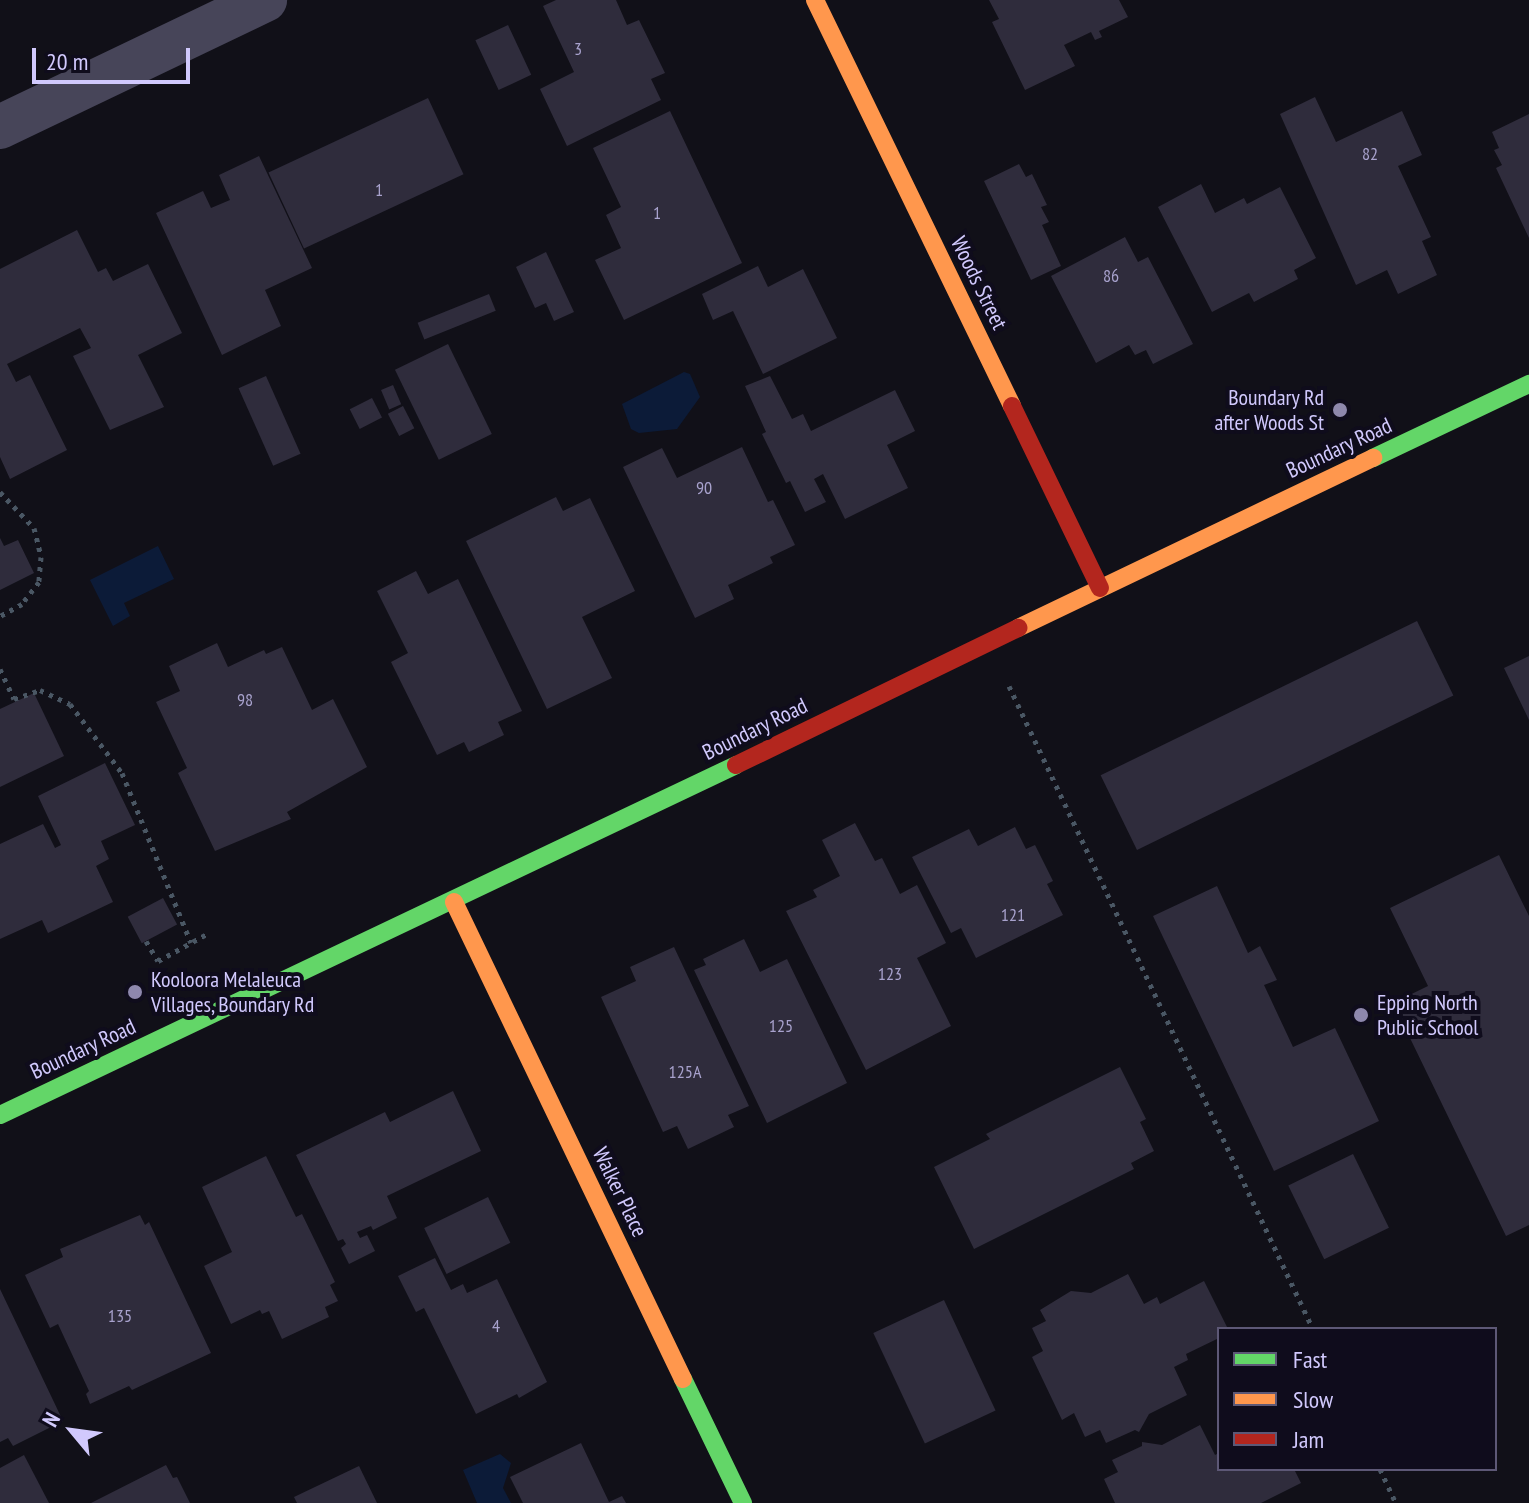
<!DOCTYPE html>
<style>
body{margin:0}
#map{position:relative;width:1529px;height:1503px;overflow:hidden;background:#111018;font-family:"PT Sans Narrow",sans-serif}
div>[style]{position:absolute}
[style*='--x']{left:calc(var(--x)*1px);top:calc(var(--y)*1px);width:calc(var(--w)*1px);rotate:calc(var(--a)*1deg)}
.water>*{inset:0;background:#0c1b38}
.building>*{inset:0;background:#2f2c3c;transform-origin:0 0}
.path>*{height:5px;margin-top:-2.5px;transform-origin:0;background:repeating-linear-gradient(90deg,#4a5764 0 4px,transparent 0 10px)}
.street>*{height:44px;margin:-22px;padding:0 22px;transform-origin:22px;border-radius:22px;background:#474559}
.fast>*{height:18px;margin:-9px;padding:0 9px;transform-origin:9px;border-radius:9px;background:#63d668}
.slow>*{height:18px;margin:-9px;padding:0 9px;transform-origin:9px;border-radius:9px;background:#ff974d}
.jam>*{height:18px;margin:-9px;padding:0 9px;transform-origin:9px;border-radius:9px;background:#b3261e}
.dots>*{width:22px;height:22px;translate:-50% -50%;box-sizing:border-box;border:4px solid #0f0c1c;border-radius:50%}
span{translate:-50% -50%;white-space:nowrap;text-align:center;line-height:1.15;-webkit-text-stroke:8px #0f0c1c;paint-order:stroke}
.number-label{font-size:18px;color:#a8a2cd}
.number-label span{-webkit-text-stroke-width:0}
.street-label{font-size:22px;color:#d1c9fd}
.poi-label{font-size:22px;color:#d1c9fd}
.right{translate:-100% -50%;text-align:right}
.left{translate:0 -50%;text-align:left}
.legend{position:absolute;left:1217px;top:1327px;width:280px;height:144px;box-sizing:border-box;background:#0f0c1c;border:2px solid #5d5876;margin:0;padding:10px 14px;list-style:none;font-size:24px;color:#d1c9fd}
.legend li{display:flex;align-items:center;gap:16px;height:40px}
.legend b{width:40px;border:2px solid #5d5876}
.north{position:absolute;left:32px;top:1391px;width:80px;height:80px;-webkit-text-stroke:6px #0f0c1c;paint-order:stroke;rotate:299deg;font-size:22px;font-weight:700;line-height:32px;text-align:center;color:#d1c9fd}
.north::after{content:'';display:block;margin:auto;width:28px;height:36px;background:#d1c9fd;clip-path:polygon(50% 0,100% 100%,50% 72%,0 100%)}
.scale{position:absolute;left:32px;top:48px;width:158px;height:36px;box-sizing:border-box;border:4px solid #d1c9fd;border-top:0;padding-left:10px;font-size:24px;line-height:28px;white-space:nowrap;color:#d1c9fd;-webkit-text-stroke:6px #0f0c1c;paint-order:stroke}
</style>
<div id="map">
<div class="water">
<i style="clip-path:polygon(684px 372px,690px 374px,700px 397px,677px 429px,639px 433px,631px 429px,622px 404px)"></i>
<i style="clip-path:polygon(158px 546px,174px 579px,124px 603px,130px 616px,113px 626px,90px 580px)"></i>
<i style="clip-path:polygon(500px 1454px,511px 1463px,503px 1488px,511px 1503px,477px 1503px,463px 1470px)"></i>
</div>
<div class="building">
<i style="clip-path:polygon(556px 0,616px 0,627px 25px,639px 20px,665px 73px,651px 79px,661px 100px,567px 146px,540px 89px,574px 72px,543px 6px)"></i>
<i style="clip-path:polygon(989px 0,1119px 0,1128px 17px,1099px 31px,1102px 37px,1095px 40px,1091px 32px,1064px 45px,1075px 66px,1025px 90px,992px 22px,999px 19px)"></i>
<i style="left:508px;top:25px;width:55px;height:36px;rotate:65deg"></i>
<i style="clip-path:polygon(1315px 97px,1336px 142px,1402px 111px,1422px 155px,1398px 166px,1431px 237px,1422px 241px,1437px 275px,1398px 294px,1387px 270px,1356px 285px,1280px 114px)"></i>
<i style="left:428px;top:98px;width:84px;height:176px;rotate:65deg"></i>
<i style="clip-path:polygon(670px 111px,742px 263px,624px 320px,595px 260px,621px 248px,606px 215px,621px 207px,593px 148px)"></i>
<i style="clip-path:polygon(1529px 114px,1529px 238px,1496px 168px,1502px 165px,1494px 150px,1499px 148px,1492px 132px)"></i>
<i style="clip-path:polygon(259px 156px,312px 268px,265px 290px,281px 326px,222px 355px,156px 213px,203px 191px,211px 208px,230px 200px,219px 175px)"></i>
<i style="clip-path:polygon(1019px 164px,1026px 177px,1032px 174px,1047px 205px,1041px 207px,1049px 222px,1042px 225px,1061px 266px,1031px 280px,984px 181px)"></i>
<i style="clip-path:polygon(1201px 184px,1215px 213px,1244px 198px,1247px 204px,1280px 187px,1316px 258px,1294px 270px,1298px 279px,1254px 302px,1249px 293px,1212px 312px,1158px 207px)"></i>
<i style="clip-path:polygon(77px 230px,98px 272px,106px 268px,113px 281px,148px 264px,182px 333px,138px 355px,164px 407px,110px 430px,73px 356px,91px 348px,80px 328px,7px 364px,16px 382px,30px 375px,67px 450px,10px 479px,0 457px,0 269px)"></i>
<i style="clip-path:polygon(1125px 237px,1138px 262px,1148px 257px,1193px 344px,1153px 364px,1146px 350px,1135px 355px,1129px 345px,1096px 363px,1051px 276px)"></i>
<i style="clip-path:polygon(546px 252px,574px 312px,554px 321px,546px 303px,535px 308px,516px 267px)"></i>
<i style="clip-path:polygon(758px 266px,768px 287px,803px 269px,837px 338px,763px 374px,733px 311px,713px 320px,702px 294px)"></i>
<i style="left:489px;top:294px;width:18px;height:77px;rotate:68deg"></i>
<i style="left:448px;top:344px;width:100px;height:59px;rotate:64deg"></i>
<i style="left:266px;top:376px;width:85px;height:30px;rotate:66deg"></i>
<i style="clip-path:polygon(770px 376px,792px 419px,803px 414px,811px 431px,895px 390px,915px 431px,887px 445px,908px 488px,845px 519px,823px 474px,814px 479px,826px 502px,805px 512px,790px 481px,786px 483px,762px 434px,766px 432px,745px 386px)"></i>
<i style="left:393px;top:385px;width:21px;height:13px;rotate:67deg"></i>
<i style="left:372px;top:398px;width:22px;height:25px;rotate:63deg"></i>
<i style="left:403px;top:406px;width:25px;height:17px;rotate:63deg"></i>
<i style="clip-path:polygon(742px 447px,768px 502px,773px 500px,795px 545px,770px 557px,773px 563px,728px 585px,734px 599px,695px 618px,623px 467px,662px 448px,677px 478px)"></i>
<i style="clip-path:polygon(556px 497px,563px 511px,590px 498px,635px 591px,582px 617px,612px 678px,547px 709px,466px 541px)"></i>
<i style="clip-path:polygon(0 538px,4px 546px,18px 540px,34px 573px,0 590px)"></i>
<i style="clip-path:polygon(416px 571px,428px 594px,458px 579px,522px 711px,498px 722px,504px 735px,469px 752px,464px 742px,437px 755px,391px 662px,408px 653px,377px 591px)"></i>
<i style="left:1417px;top:621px;width:83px;height:352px;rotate:64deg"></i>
<i style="clip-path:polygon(217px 643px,228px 667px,264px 650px,266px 654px,282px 647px,312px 710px,333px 699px,367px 767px,287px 812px,291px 819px,215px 851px,178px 773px,187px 768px,156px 702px,180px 691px,169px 666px)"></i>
<i style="clip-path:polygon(1529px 656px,1529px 720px,1504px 668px)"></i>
<i style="clip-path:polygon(34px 693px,64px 756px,0 787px,0 709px)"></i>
<i style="clip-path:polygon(105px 763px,135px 825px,101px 841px,109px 859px,96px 866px,113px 902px,48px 933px,42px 920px,0 939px,0 844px,43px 824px,55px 848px,61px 845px,38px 796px)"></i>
<i style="clip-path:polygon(855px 823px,875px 861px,882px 858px,900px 894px,917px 885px,946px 943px,917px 958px,951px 1026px,866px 1070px,786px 911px,817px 897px,813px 890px,840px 876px,822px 840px)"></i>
<i style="clip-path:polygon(1015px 827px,1026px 849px,1035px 845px,1053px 881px,1047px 884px,1063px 915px,976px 958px,961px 928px,951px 933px,912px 857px,969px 829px,978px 846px)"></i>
<i style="clip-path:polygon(1499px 855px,1529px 916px,1529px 1225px,1506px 1236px,1393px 1003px,1428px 986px,1390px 908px)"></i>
<i style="clip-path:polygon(1217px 886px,1248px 953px,1260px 946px,1277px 980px,1264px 985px,1293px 1047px,1335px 1028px,1379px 1121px,1274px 1171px,1153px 916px)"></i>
<i style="left:163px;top:898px;width:30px;height:40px;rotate:62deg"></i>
<i style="clip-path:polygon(744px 939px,760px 972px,787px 959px,847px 1083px,767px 1123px,694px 970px,706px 965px,703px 959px)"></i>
<i style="clip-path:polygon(674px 947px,749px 1106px,728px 1115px,734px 1127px,688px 1149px,677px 1126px,663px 1132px,601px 997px,636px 981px,630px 967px)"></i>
<i style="clip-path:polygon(1120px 1067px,1146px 1119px,1140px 1122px,1154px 1151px,1131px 1163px,1134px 1169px,974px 1249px,934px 1167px,990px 1139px,986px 1134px)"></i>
<i style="clip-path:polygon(453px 1091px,481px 1151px,387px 1196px,397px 1218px,373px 1230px,371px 1226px,357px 1232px,360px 1238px,367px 1235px,375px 1251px,349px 1264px,341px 1248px,346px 1244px,343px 1239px,338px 1241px,296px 1155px,385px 1112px,390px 1122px)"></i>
<i style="left:1353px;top:1154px;width:82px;height:72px;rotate:64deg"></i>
<i style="clip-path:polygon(266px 1156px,296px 1217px,302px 1214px,335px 1282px,330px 1285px,338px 1301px,325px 1307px,329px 1317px,282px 1339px,269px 1311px,262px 1314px,260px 1310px,231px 1324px,204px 1266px,232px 1252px,202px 1187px)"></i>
<i style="left:488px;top:1197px;width:51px;height:71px;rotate:64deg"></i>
<i style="clip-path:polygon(140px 1215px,145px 1225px,149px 1222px,211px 1353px,132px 1390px,129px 1386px,90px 1404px,86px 1394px,89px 1391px,58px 1324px,50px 1328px,25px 1275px,63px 1257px,60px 1249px)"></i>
<i style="clip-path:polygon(435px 1258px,451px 1290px,463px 1284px,467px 1293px,497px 1279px,547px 1382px,519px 1398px,517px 1394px,476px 1414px,424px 1308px,416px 1312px,398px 1276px)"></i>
<i style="clip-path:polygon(1128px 1274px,1144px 1304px,1157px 1297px,1160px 1304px,1204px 1281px,1228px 1329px,1219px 1329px,1219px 1338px,1186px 1354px,1188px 1360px,1174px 1367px,1187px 1395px,1149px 1414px,1139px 1432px,1135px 1430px,1106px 1443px,1100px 1430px,1085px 1437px,1074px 1413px,1062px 1420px,1032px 1357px,1043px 1351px,1032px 1328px,1046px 1321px,1040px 1310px,1071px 1291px,1091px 1293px)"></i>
<i style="clip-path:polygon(0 1289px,63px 1421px,13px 1446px,8px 1438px,0 1442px)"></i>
<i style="left:944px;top:1300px;width:122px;height:78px;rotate:65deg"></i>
<i style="clip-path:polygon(1200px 1425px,1215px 1455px,1219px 1453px,1219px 1469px,1294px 1469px,1301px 1483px,1261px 1503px,1115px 1503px,1104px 1479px,1118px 1472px,1112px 1460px,1142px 1446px,1142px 1442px,1162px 1445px)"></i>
<i style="clip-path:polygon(581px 1443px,609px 1502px,622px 1496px,626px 1503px,523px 1503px,510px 1477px)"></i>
<i style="clip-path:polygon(24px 1455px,49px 1503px,0 1503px,0 1468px)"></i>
<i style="clip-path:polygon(166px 1465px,173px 1478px,177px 1477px,190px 1503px,91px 1503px)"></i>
<i style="clip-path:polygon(359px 1466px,377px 1503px,297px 1503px,294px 1497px)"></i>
</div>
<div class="path">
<i style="--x:0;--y:492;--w:50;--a:46.6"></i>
<i style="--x:34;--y:528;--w:30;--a:76"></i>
<i style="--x:41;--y:557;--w:25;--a:95"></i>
<i style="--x:39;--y:582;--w:28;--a:128"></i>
<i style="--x:22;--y:604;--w:25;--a:151"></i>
<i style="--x:0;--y:669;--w:33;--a:65"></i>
<i style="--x:14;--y:699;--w:28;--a:-19"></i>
<i style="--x:40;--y:690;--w:33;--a:25"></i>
<i style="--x:70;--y:704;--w:86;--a:53"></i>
<i style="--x:122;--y:773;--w:183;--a:67.9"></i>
<i style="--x:1009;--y:686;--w:711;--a:64.7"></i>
<i style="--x:146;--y:941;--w:23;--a:59"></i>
<i style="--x:158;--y:961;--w:56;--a:-28.9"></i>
<i style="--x:1380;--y:1469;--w:38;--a:65"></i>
</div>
<div class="street">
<i style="--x:0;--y:127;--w:294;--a:-25.6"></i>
</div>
<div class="fast">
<i style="--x:1373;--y:458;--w:173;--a:-25.4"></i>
<i style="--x:0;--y:1115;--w:815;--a:-25.43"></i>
<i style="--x:683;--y:1379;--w:138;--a:64.2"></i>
</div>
<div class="slow">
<i style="--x:815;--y:0;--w:451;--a:64.1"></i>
<i style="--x:1018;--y:628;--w:394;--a:-25.6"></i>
<i style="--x:454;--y:902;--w:529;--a:64.36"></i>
</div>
<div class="jam">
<i style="--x:1012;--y:406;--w:202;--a:64.2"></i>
<i style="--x:736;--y:765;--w:314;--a:-25.9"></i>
</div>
<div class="dots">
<i style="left:1340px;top:410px;background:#8e88ad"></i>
<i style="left:135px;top:992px;background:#8e88ad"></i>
<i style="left:1361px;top:1015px;background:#8e88ad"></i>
</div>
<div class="number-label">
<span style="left:578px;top:49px">3</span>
<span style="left:1370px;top:154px">82</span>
<span style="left:379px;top:190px">1</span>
<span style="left:657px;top:213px">1</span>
<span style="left:1111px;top:276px">86</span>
<span style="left:704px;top:488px">90</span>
<span style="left:245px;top:700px">98</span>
<span style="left:1013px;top:915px">121</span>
<span style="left:890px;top:974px">123</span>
<span style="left:781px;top:1026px">125</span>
<span style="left:685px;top:1072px">125A</span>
<span style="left:120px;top:1316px">135</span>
<span style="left:496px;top:1326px">4</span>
</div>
<div class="street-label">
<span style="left:979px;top:283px;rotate:64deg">Woods Street</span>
<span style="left:1339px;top:448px;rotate:-25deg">Boundary Road</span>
<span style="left:755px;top:729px;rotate:-26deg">Boundary Road</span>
<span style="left:83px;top:1049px;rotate:-25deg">Boundary Road</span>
<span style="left:620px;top:1192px;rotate:64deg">Walker Place</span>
</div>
<div class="poi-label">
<span class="right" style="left:1324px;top:410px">Boundary Rd<br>after Woods St</span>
<span class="left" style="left:151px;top:992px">Kooloora Melaleuca<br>Villages, Boundary Rd</span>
<span class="left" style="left:1377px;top:1015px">Epping North<br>Public School</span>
</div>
<ul class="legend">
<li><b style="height:10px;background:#63d668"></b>Fast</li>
<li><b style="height:10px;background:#ff974d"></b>Slow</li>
<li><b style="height:10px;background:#b3261e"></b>Jam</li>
</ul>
<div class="north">N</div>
<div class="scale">20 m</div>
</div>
